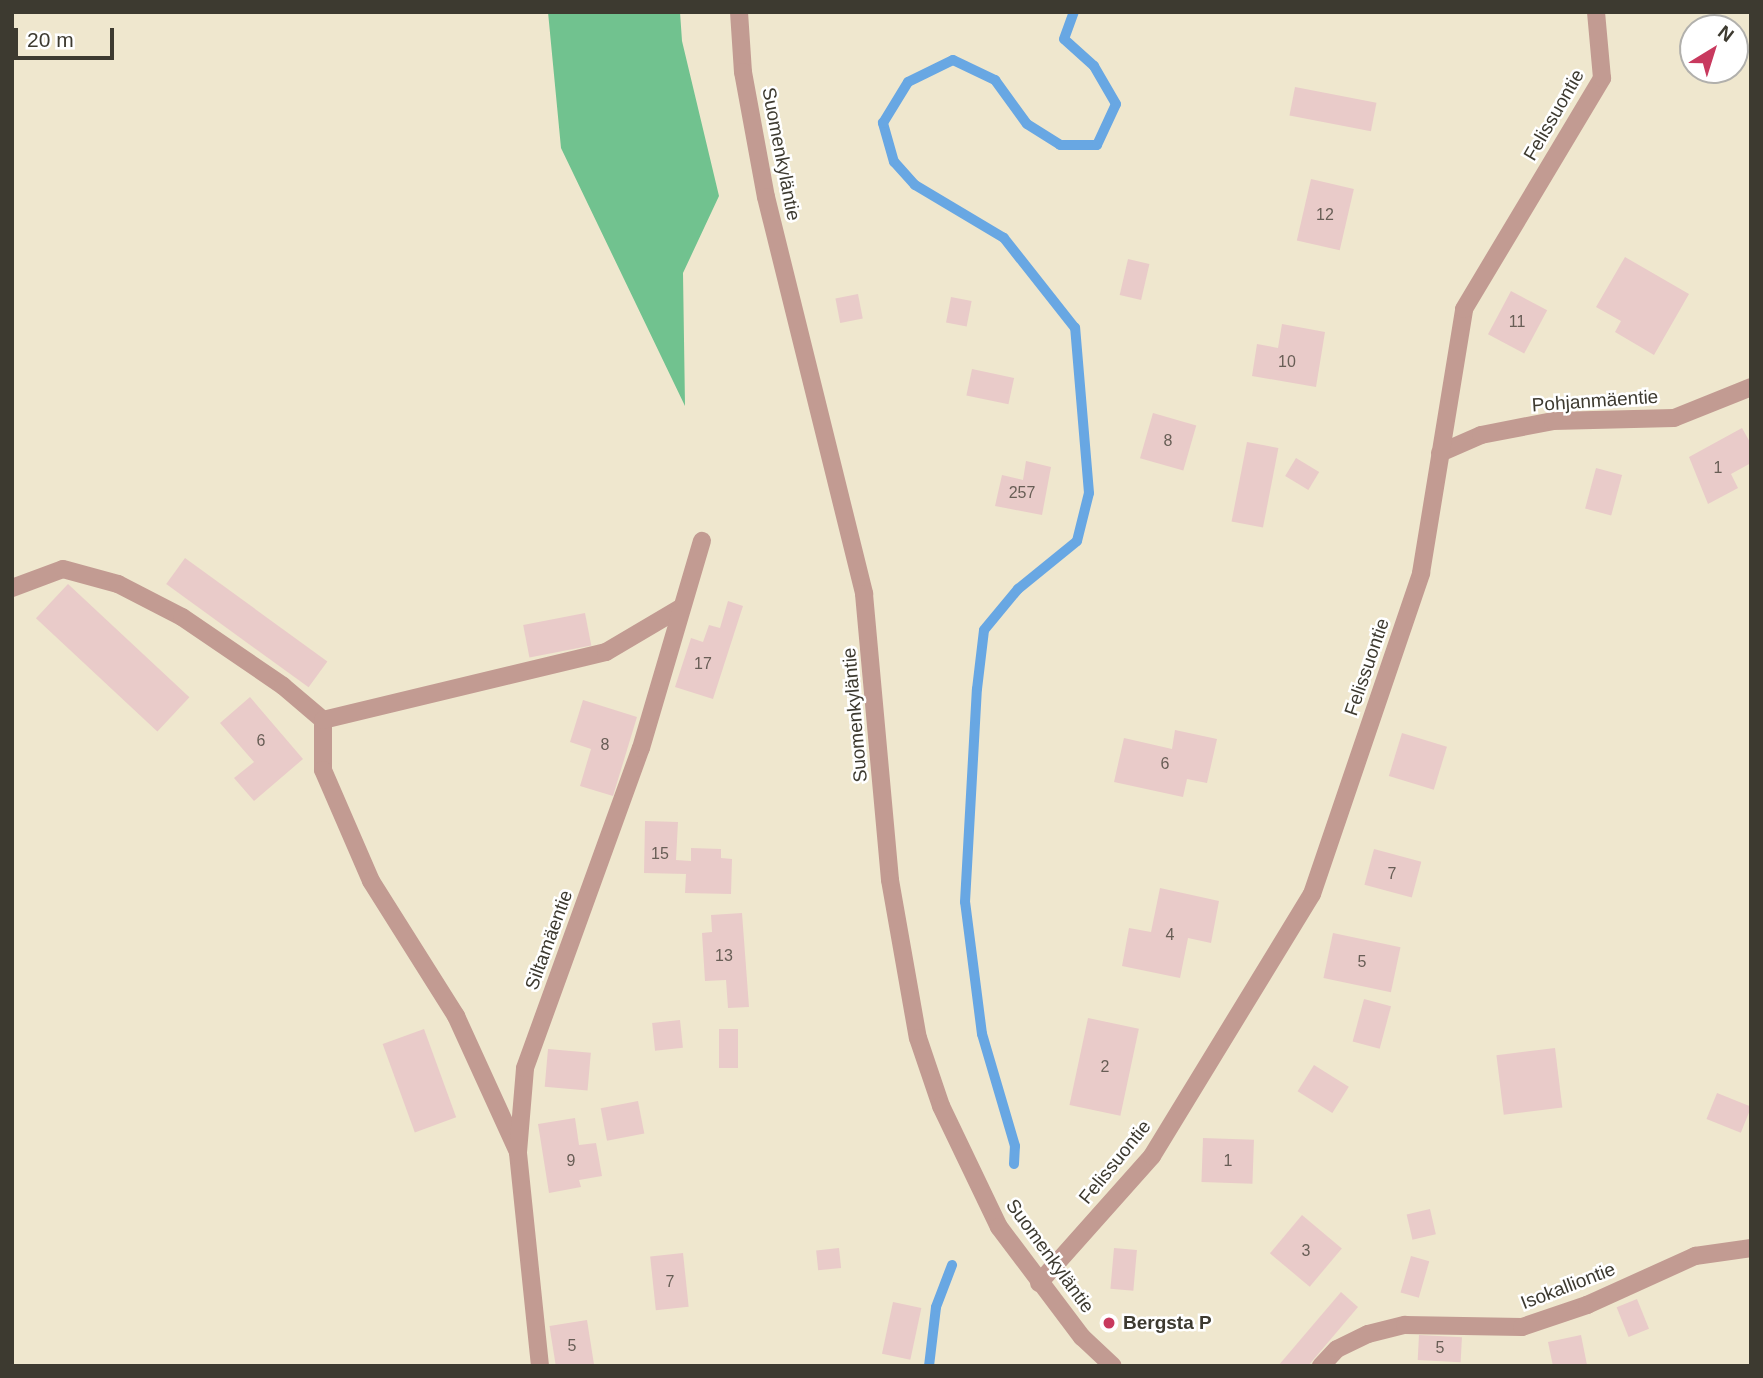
<!DOCTYPE html>
<meta charset="utf-8">
<style>
body{margin:0}
#map{position:relative;width:1763px;height:1378px;overflow:hidden;background:#efe7ce;font-family:Helvetica,sans-serif}
div>[style]{position:absolute}
[style*='--x']{left:calc(var(--x)*1px);top:calc(var(--y)*1px);width:calc(var(--w)*1px);rotate:calc(var(--a)*1deg)}
.forest>*{inset:0;background:#71c28f}
.stream>*{height:10px;margin:-5px;padding:0 5px;transform-origin:5px;border-radius:5px;background:#68a7e3}
.building>*{inset:0;background:#e9cbc9;transform-origin:0 0}
.service>*{height:18px;margin:-9px;padding:0 9px;transform-origin:9px;border-radius:9px;background:#c29b92}
.minor>*{height:18px;margin:-9px;padding:0 9px;transform-origin:9px;border-radius:9px;background:#c29b92}
.tertiary>*{height:18px;margin:-9px;padding:0 9px;transform-origin:9px;border-radius:9px;background:#c29b92}
.dots>*{width:19px;height:19px;translate:-50% -50%;box-sizing:border-box;border:4px solid #fff;border-radius:50%}
span{translate:-50% -50%;white-space:nowrap;text-align:center;line-height:1.15;-webkit-text-stroke:5px #fff;paint-order:stroke}
.number-label{font-size:16px;color:#685e56}
.number-label span{-webkit-text-stroke-width:0}
.street-label{font-size:19px;color:#3d3a30}
.poi-label{font-size:19px;color:#3d3a30;font-weight:700}
.left{translate:0 -50%;text-align:left}
.frame{position:absolute;inset:0;border:14px solid #3d3a30;pointer-events:none}
.north{position:absolute;left:1679px;top:14px;width:70px;height:70px;box-sizing:border-box;background:#fff;border:2px solid #b1b0ac;border-radius:50%;rotate:38deg;font-size:19px;font-weight:700;line-height:28px;text-align:center;color:#3d3a30}
.north::after{content:'';display:block;margin:auto;width:24px;height:32px;background:#c8395e;clip-path:polygon(50% 0,100% 100%,50% 72%,0 100%)}
.scale{position:absolute;left:14px;top:28px;width:100px;height:32px;box-sizing:border-box;border:4px solid #3d3a30;border-top:0;padding-left:9px;font-size:21px;line-height:24px;white-space:nowrap;color:#3d3a30;-webkit-text-stroke:5px #fff;paint-order:stroke}
</style>
<div id="map">
<div class="forest">
<i style="clip-path:polygon(548px 12px,680px 12px,682px 41px,719px 196px,683px 273px,685px 406px,561px 148px)"></i>
</div>
<div class="stream">
<i style="--x:1014;--y:1164;--w:18;--a:-87"></i>
<i style="--x:1015;--y:1146;--w:117;--a:-106.4"></i>
<i style="--x:982;--y:1034;--w:133;--a:-97.3"></i>
<i style="--x:965;--y:902;--w:213;--a:-86.8"></i>
<i style="--x:977;--y:689;--w:59;--a:-83.2"></i>
<i style="--x:984;--y:630;--w:53;--a:-50.3"></i>
<i style="--x:1018;--y:589;--w:76;--a:-39.1"></i>
<i style="--x:1077;--y:541;--w:49;--a:-76"></i>
<i style="--x:1089;--y:493;--w:166;--a:-94.8"></i>
<i style="--x:1075;--y:328;--w:115;--a:-128.3"></i>
<i style="--x:1004;--y:238;--w:104;--a:-149.2"></i>
<i style="--x:915;--y:185;--w:31;--a:-132"></i>
<i style="--x:894;--y:162;--w:41;--a:-105.8"></i>
<i style="--x:883;--y:123;--w:48;--a:-58.6"></i>
<i style="--x:908;--y:82;--w:50;--a:-26.1"></i>
<i style="--x:953;--y:60;--w:47;--a:25.5"></i>
<i style="--x:995;--y:80;--w:54;--a:54"></i>
<i style="--x:1027;--y:124;--w:39;--a:32"></i>
<i style="--x:1060;--y:145;--w:37;--a:0"></i>
<i style="--x:1097;--y:145;--w:45;--a:-65.1"></i>
<i style="--x:1116;--y:104;--w:44;--a:-120.1"></i>
<i style="--x:1094;--y:66;--w:40;--a:-138"></i>
<i style="--x:1064;--y:39;--w:29;--a:-70"></i>
<i style="--x:929;--y:1366;--w:59;--a:-83.2"></i>
<i style="--x:936;--y:1307;--w:45;--a:-69.1"></i>
</div>
<div class="building">
<i style="left:1295px;top:87px;width:83px;height:29px;rotate:11deg"></i>
<i style="left:1311px;top:179px;width:44px;height:63px;rotate:13deg"></i>
<i style="clip-path:polygon(1625px 257px,1689px 294px,1654px 355px,1615px 332px,1621px 321px,1596px 307px)"></i>
<i style="left:1128px;top:259px;width:22px;height:37px;rotate:13deg"></i>
<i style="left:1511px;top:291px;width:41px;height:49px;rotate:28deg"></i>
<i style="left:858px;top:294px;width:25px;height:23px;rotate:79deg"></i>
<i style="left:951px;top:297px;width:21px;height:26px;rotate:11deg"></i>
<i style="clip-path:polygon(1282px 324px,1325px 332px,1316px 387px,1252px 376px,1257px 344px,1278px 348px)"></i>
<i style="left:972px;top:369px;width:43px;height:27px;rotate:12deg"></i>
<i style="left:1153px;top:413px;width:45px;height:47px;rotate:16deg"></i>
<i style="clip-path:polygon(1742px 428px,1751px 444px,1751px 463px,1731px 474px,1738px 488px,1708px 504px,1689px 457px)"></i>
<i style="left:1247px;top:442px;width:32px;height:81px;rotate:11deg"></i>
<i style="left:1296px;top:458px;width:27px;height:21px;rotate:31deg"></i>
<i style="clip-path:polygon(1026px 461px,1051px 467px,1042px 515px,995px 506px,1002px 475px,1023px 480px)"></i>
<i style="left:1596px;top:468px;width:27px;height:42px;rotate:15deg"></i>
<i style="left:185px;top:558px;width:176px;height:32px;rotate:36deg"></i>
<i style="left:68px;top:584px;width:166px;height:47px;rotate:43deg"></i>
<i style="clip-path:polygon(728px 601px,743px 606px,713px 699px,675px 687px,691px 638px,703px 642px,709px 625px,720px 628px)"></i>
<i style="left:585px;top:613px;width:33px;height:63px;rotate:79deg"></i>
<i style="clip-path:polygon(250px 697px,303px 759px,254px 801px,234px 778px,254px 762px,220px 723px)"></i>
<i style="clip-path:polygon(583px 700px,637px 717px,613px 796px,580px 786px,591px 749px,570px 742px)"></i>
<i style="clip-path:polygon(1175px 730px,1217px 739px,1207px 783px,1187px 779px,1183px 797px,1114px 782px,1124px 738px,1172px 749px)"></i>
<i style="left:1402px;top:733px;width:47px;height:45px;rotate:17deg"></i>
<i style="clip-path:polygon(645px 821px,678px 822px,676px 860px,691px 861px,691px 848px,721px 849px,721px 858px,732px 859px,731px 894px,685px 893px,686px 874px,644px 873px)"></i>
<i style="left:1374px;top:849px;width:49px;height:37px;rotate:15deg"></i>
<i style="clip-path:polygon(1160px 888px,1219px 901px,1211px 943px,1188px 938px,1180px 978px,1122px 966px,1129px 928px,1151px 932px)"></i>
<i style="clip-path:polygon(742px 913px,749px 1007px,728px 1008px,726px 980px,705px 981px,702px 933px,712px 932px,711px 915px)"></i>
<i style="left:1333px;top:933px;width:69px;height:46px;rotate:12deg"></i>
<i style="left:1364px;top:999px;width:28px;height:44px;rotate:15deg"></i>
<i style="left:1088px;top:1018px;width:52px;height:89px;rotate:12deg"></i>
<i style="left:680px;top:1020px;width:28px;height:28px;rotate:84deg"></i>
<i style="left:424px;top:1029px;width:94px;height:44px;rotate:70deg"></i>
<i style="left:719px;top:1029px;width:19px;height:39px"></i>
<i style="left:1555px;top:1048px;width:60px;height:59px;rotate:83deg"></i>
<i style="left:548px;top:1049px;width:43px;height:38px;rotate:5deg"></i>
<i style="left:1314px;top:1065px;width:41px;height:31px;rotate:32deg"></i>
<i style="left:1717px;top:1093px;width:37px;height:28px;rotate:22deg"></i>
<i style="left:638px;top:1101px;width:33px;height:38px;rotate:79deg"></i>
<i style="clip-path:polygon(575px 1118px,579px 1145px,596px 1143px,602px 1176px,579px 1180px,581px 1187px,549px 1193px,538px 1124px)"></i>
<i style="left:1203px;top:1138px;width:51px;height:44px;rotate:2deg"></i>
<i style="left:1430px;top:1209px;width:26px;height:24px;rotate:77deg"></i>
<i style="left:1302px;top:1215px;width:52px;height:50px;rotate:40deg"></i>
<i style="left:839px;top:1248px;width:20px;height:23px;rotate:84deg"></i>
<i style="left:1114px;top:1248px;width:23px;height:41px;rotate:5deg"></i>
<i style="left:683px;top:1253px;width:54px;height:33px;rotate:84deg"></i>
<i style="left:1411px;top:1256px;width:19px;height:38px;rotate:16deg"></i>
<i style="clip-path:polygon(1341px 1292px,1358px 1307px,1308px 1366px,1278px 1366px)"></i>
<i style="left:1637px;top:1299px;width:32px;height:22px;rotate:68deg"></i>
<i style="left:893px;top:1302px;width:29px;height:53px;rotate:12deg"></i>
<i style="left:587px;top:1320px;width:47px;height:38px;rotate:81deg"></i>
<i style="left:1419px;top:1335px;width:43px;height:25px;rotate:3deg"></i>
<i style="clip-path:polygon(1581px 1335px,1587px 1365px,1553px 1366px,1548px 1342px)"></i>
</div>
<div class="service">
<i style="--x:12;--y:588;--w:54;--a:-20.4"></i>
<i style="--x:63;--y:569;--w:57;--a:15.3"></i>
<i style="--x:118;--y:584;--w:72;--a:27.3"></i>
<i style="--x:182;--y:617;--w:122;--a:34.3"></i>
<i style="--x:283;--y:686;--w:52;--a:40.4"></i>
<i style="--x:323;--y:720;--w:50;--a:90"></i>
<i style="--x:323;--y:770;--w:121;--a:66.6"></i>
<i style="--x:371;--y:881;--w:160;--a:57.8"></i>
<i style="--x:456;--y:1016;--w:149;--a:65.5"></i>
<i style="--x:323;--y:720;--w:291;--a:-13.5"></i>
<i style="--x:606;--y:652;--w:88;--a:-30.6"></i>
</div>
<div class="minor">
<i style="--x:1440;--y:453;--w:45;--a:-23.7"></i>
<i style="--x:1481;--y:435;--w:73;--a:-11"></i>
<i style="--x:1553;--y:421;--w:121;--a:-1.4"></i>
<i style="--x:1674;--y:418;--w:83;--a:-21.9"></i>
<i style="--x:1039;--y:1283;--w:170;--a:-48.3"></i>
<i style="--x:1152;--y:1156;--w:307;--a:-58.6"></i>
<i style="--x:1312;--y:894;--w:339;--a:-71.2"></i>
<i style="--x:1421;--y:573;--w:267;--a:-80.7"></i>
<i style="--x:1464;--y:309;--w:269;--a:-59.1"></i>
<i style="--x:1602;--y:78;--w:66;--a:-95.2"></i>
<i style="--x:540;--y:1366;--w:215;--a:-95.9"></i>
<i style="--x:518;--y:1152;--w:84;--a:-85.2"></i>
<i style="--x:525;--y:1068;--w:340;--a:-70.1"></i>
<i style="--x:641;--y:748;--w:216;--a:-73.6"></i>
<i style="--x:1321;--y:1366;--w:23;--a:-47"></i>
<i style="--x:1337;--y:1349;--w:34;--a:-26"></i>
<i style="--x:1368;--y:1334;--w:38;--a:-14"></i>
<i style="--x:1405;--y:1325;--w:117;--a:1"></i>
<i style="--x:1522;--y:1327;--w:69;--a:-18.7"></i>
<i style="--x:1587;--y:1305;--w:119;--a:-24.4"></i>
<i style="--x:1695;--y:1256;--w:57;--a:-8.1"></i>
</div>
<div class="tertiary">
<i style="--x:739;--y:12;--w:60;--a:86.2"></i>
<i style="--x:743;--y:72;--w:127;--a:79.6"></i>
<i style="--x:766;--y:197;--w:409;--a:76.1"></i>
<i style="--x:864;--y:594;--w:287;--a:84.8"></i>
<i style="--x:890;--y:880;--w:160;--a:80"></i>
<i style="--x:918;--y:1038;--w:72;--a:71.3"></i>
<i style="--x:941;--y:1106;--w:134;--a:64.4"></i>
<i style="--x:999;--y:1227;--w:138;--a:53"></i>
<i style="--x:1082;--y:1337;--w:42;--a:43.1"></i>
</div>
<div class="dots">
<i style="left:1109px;top:1323px;background:#c8395e"></i>
</div>
<div class="number-label">
<span style="left:1325px;top:215px">12</span>
<span style="left:1517px;top:322px">11</span>
<span style="left:1287px;top:362px">10</span>
<span style="left:1168px;top:441px">8</span>
<span style="left:1718px;top:468px">1</span>
<span style="left:1022px;top:493px">257</span>
<span style="left:703px;top:664px">17</span>
<span style="left:261px;top:741px">6</span>
<span style="left:605px;top:745px">8</span>
<span style="left:1165px;top:764px">6</span>
<span style="left:660px;top:854px">15</span>
<span style="left:1392px;top:874px">7</span>
<span style="left:1170px;top:935px">4</span>
<span style="left:724px;top:956px">13</span>
<span style="left:1362px;top:962px">5</span>
<span style="left:1105px;top:1067px">2</span>
<span style="left:571px;top:1161px">9</span>
<span style="left:1228px;top:1161px">1</span>
<span style="left:1306px;top:1251px">3</span>
<span style="left:670px;top:1282px">7</span>
<span style="left:572px;top:1346px">5</span>
<span style="left:1440px;top:1348px">5</span>
</div>
<div class="street-label">
<span style="left:1554px;top:115px;rotate:-60deg">Felissuontie</span>
<span style="left:781px;top:154px;rotate:79deg">Suomenkyläntie</span>
<span style="left:1595px;top:401px;rotate:-4deg">Pohjanmäentie</span>
<span style="left:1367px;top:667px;rotate:-71deg">Felissuontie</span>
<span style="left:855px;top:715px;rotate:-95deg">Suomenkyläntie</span>
<span style="left:549px;top:940px;rotate:-70deg">Siltamäentie</span>
<span style="left:1115px;top:1162px;rotate:-51deg">Felissuontie</span>
<span style="left:1050px;top:1256px;rotate:54deg">Suomenkyläntie</span>
<span style="left:1568px;top:1286px;rotate:-21deg">Isokalliontie</span>
</div>
<div class="poi-label">
<span class="left" style="left:1123px;top:1323px">Bergsta P</span>
</div>
<div class="frame"></div>
<div class="north">N</div>
<div class="scale">20 m</div>
</div>
